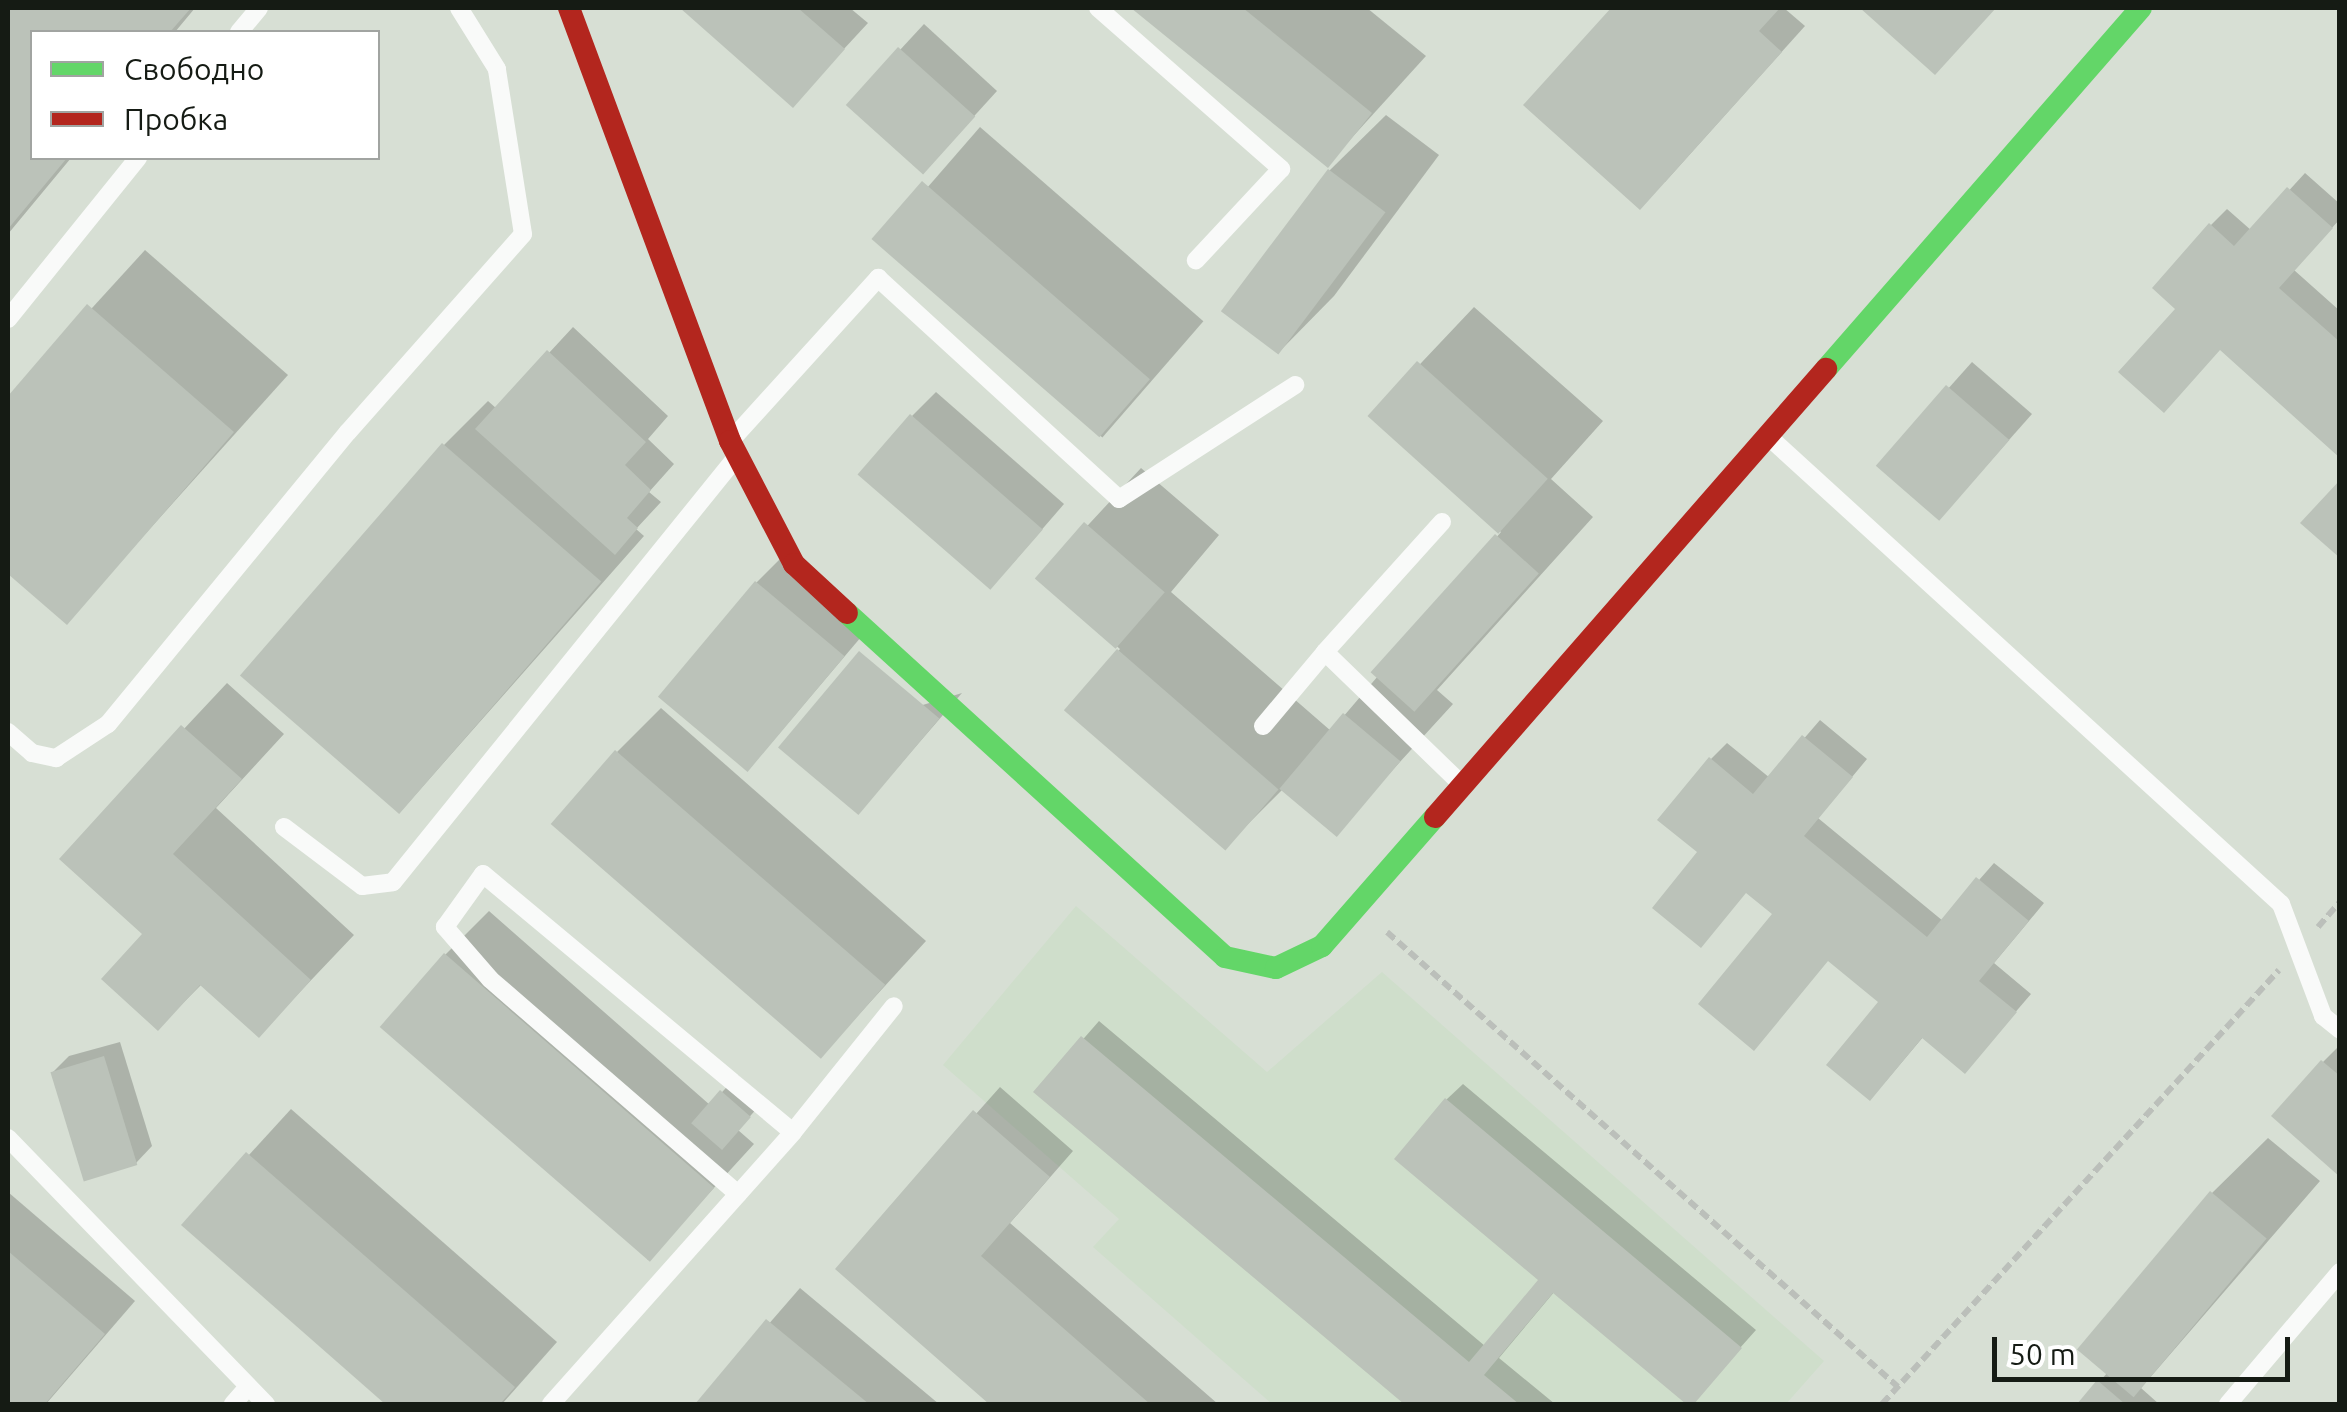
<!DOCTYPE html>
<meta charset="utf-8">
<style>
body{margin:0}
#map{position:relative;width:2347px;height:1412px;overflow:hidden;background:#d7dfd4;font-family:Ubuntu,sans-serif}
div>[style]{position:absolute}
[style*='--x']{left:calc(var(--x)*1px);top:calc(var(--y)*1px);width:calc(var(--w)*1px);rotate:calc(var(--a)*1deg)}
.built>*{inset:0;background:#cfdecb}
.shadow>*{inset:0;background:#0003;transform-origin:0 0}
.building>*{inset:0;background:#bbc2b9;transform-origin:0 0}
.path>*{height:6px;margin-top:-3px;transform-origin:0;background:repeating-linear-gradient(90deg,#bbbfba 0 10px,transparent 0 15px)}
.lane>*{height:18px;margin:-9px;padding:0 9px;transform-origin:9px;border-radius:9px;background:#f9faf9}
.fast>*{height:22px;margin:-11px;padding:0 11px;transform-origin:11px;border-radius:11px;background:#63d668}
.jam>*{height:22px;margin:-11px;padding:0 11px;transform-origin:11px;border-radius:11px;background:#b3261e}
span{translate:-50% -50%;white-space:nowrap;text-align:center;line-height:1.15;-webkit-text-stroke:8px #fff;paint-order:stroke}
.frame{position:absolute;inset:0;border:10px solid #151b14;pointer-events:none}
.legend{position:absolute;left:30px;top:30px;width:350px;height:130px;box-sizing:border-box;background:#fff;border:2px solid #a1a4a1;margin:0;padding:12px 18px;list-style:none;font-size:30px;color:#151b14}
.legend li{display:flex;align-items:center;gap:20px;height:50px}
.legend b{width:50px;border:2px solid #a1a4a1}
.scale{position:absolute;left:1992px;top:1337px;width:298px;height:45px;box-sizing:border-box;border:5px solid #151b14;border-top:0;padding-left:12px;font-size:30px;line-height:35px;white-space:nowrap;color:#151b14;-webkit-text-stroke:8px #fff;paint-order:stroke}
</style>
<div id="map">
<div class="built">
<i style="clip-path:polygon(1076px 906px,1267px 1072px,1382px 972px,1824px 1361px,1786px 1404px,1272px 1404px,1093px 1247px,1119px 1219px,943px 1065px)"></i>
</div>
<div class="shadow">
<i style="clip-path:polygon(8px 8px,195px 8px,175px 32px,32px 32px,32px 158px,71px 158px,8px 234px)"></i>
<i style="clip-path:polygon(684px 8px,850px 8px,868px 23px,793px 104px)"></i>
<i style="clip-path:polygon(1135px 8px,1367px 8px,1426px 56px,1327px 165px)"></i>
<i style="clip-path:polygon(1614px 8px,1784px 8px,1805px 26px,1665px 182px,1527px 104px)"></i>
<i style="clip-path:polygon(1864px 8px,1995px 8px,1935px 72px)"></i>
<i style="clip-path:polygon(924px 24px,997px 91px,946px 147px,850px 104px)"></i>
<i style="clip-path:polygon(1386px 115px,1439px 155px,1334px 296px,1279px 352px,1225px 311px,1330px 170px)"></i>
<i style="left:980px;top:127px;width:296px;height:154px;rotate:41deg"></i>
<i style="clip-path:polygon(2305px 173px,2340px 204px,2340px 219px,2294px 270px,2340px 311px,2340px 455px,2179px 309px,2211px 225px,2227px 209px,2252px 231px)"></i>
<i style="clip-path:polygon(145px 250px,288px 375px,66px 622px,8px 570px,8px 400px)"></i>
<i style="clip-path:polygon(1474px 307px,1603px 421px,1551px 479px,1593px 517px,1437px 690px,1453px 704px,1334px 834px,1283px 789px,1226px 846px,1068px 709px,1120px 649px,1039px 578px,1141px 468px,1219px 535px,1171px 592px,1331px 731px,1501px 532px,1371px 416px)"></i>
<i style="clip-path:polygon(573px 327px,668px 416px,648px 439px,674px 464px,649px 492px,661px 502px,636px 529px,644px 536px,401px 811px,444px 445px,488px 401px,497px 409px)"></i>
<i style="clip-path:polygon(1972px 362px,2032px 414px,1962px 493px,1879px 466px)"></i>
<i style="clip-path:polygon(936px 392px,1064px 504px,1013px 563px,912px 416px)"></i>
<i style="clip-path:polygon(781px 558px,867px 630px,749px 769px,756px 583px)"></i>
<i style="clip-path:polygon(227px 683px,284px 734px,216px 808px,354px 935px,259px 1035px,202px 984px,158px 1028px,145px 934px,62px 859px)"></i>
<i style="clip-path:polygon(962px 693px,859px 812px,782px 748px)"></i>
<i style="clip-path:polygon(661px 708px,926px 941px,820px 1057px,617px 752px)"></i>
<i style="clip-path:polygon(1820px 720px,1867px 759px,1818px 818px,1943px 921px,1994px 863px,2044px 903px,1994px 963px,2031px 994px,1965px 1071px,1924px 1036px,1886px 1081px,1882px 1001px,1700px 852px,1711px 759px,1727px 743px,1770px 778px)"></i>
<i style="clip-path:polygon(489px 911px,710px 1105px,738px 1075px,765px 1099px,738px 1130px,754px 1144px,648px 1260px,445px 955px)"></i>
<i style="clip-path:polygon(1099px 1021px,1485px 1346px,1541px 1280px,1446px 1100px,1463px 1084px,1756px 1330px,1690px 1404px,1555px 1291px,1499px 1358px,1555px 1404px,1408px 1404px,1037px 1092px)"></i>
<i style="clip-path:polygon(120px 1042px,152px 1146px,136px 1163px,52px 1073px,69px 1056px)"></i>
<i style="clip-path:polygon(2340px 1045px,2340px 1174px,2323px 1062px)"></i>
<i style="clip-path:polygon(1000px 1087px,1073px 1151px,1010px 1223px,1218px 1404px,993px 1404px,838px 1269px)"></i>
<i style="clip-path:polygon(291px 1109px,557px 1342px,502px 1404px,389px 1404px,185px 1225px)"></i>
<i style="clip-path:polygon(2268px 1138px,2320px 1181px,2141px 1388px,2159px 1404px,2080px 1404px,2108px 1372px,2212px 1193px)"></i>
<i style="clip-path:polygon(8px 1192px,135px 1301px,46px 1404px,8px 1404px)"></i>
<i style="clip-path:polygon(800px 1288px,939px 1404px,699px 1404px)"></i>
</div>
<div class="building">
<i style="clip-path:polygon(8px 8px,191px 8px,170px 32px,32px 32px,32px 158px,67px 158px,8px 229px)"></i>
<i style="clip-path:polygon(680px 8px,798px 8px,845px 49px,793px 108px)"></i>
<i style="clip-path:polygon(1131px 8px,1243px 8px,1372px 113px,1328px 168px)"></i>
<i style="clip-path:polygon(1611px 8px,1780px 8px,1759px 31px,1782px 52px,1640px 210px,1523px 105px)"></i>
<i style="clip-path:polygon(1860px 8px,1996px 8px,1935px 75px)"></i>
<i style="left:898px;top:47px;width:104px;height:78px;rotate:42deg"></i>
<i style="left:1328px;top:169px;width:72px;height:178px;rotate:37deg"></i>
<i style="left:922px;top:181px;width:302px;height:77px;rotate:41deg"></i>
<i style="clip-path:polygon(2287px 187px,2333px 228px,2279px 288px,2340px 342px,2340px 458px,2220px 350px,2164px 413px,2118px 372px,2175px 309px,2152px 288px,2209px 223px,2234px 246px)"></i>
<i style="clip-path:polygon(87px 304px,234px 432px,67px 625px,8px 574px,8px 396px)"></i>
<i style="clip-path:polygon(547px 350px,646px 442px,625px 465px,651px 490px,627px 518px,638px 528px,615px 555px,475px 429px)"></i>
<i style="left:1417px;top:361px;width:176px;height:74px;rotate:42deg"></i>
<i style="left:1946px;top:385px;width:84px;height:107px;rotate:41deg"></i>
<i style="left:910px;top:414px;width:176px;height:80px;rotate:41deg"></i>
<i style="left:442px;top:443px;width:211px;height:308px;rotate:41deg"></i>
<i style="clip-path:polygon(2340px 480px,2340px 558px,2300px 523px)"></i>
<i style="left:1084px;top:522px;width:107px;height:75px;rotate:41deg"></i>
<i style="left:1495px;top:534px;width:59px;height:186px;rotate:42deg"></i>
<i style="left:755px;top:581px;width:117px;height:151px;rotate:40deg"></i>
<i style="left:1117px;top:649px;width:214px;height:81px;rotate:41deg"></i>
<i style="left:859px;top:651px;width:105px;height:126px;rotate:40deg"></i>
<i style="left:1343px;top:713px;width:75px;height:99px;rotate:40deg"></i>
<i style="clip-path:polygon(181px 725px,242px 779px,173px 854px,311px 980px,259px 1038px,200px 985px,158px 1031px,101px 979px,142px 934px,59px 859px)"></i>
<i style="clip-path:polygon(1802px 735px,1853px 777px,1804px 836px,1927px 937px,1976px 877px,2029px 921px,1979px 981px,2017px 1012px,1965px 1074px,1922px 1038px,1870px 1101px,1826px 1065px,1878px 1002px,1828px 961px,1754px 1051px,1698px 1004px,1772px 914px,1746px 893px,1701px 948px,1652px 908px,1697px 852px,1657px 820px,1709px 757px,1753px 794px)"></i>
<i style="left:615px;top:750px;width:358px;height:98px;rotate:41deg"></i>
<i style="left:444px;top:953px;width:358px;height:98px;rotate:41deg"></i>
<i style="clip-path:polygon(1081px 1036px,1469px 1362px,1538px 1280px,1394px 1159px,1445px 1098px,1742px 1348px,1694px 1404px,1686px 1404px,1553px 1293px,1484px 1375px,1519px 1404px,1404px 1404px,1033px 1092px)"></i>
<i style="left:104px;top:1056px;width:114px;height:56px;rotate:73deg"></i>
<i style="clip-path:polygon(2321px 1060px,2340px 1076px,2340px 1177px,2271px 1116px)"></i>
<i style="left:720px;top:1090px;width:41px;height:44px;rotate:41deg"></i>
<i style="clip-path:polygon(973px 1110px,1050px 1177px,981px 1256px,1150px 1404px,989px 1404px,835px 1269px)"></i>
<i style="clip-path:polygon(246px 1152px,515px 1387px,500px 1404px,385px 1404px,181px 1225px)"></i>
<i style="left:2210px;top:1191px;width:74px;height:207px;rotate:40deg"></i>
<i style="clip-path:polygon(8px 1251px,105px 1334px,45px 1404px,8px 1404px)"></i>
<i style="clip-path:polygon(766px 1319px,869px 1404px,695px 1404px)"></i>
<i style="clip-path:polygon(2097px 1380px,2125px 1404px,2077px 1404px)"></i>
</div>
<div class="path">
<i style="--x:2318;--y:927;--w:33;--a:-49"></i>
<i style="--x:1387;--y:932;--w:684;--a:41.68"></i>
<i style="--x:1882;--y:1404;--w:588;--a:-47.55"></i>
</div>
<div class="lane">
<i style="--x:1098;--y:8;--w:244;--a:41.3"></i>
<i style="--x:1281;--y:169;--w:125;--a:133"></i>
<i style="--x:239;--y:32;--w:31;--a:-50"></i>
<i style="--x:8;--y:319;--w:207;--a:-51.1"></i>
<i style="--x:734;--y:437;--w:215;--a:-47.8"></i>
<i style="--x:878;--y:278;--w:327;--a:42.5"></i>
<i style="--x:1119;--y:499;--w:210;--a:-32.9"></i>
<i style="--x:1769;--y:437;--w:693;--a:42.37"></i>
<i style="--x:2281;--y:904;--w:120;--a:69.4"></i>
<i style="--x:2323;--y:1016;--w:22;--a:39"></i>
<i style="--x:1442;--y:522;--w:175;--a:132"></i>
<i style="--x:1325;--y:652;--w:188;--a:44.1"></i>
<i style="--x:1263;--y:726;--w:97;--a:-50"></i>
<i style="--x:8;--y:732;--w:32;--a:41"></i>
<i style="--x:32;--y:753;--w:25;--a:12"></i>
<i style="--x:56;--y:758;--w:62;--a:-33.2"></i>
<i style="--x:108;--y:724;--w:378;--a:-50.6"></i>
<i style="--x:348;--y:432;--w:264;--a:-48.5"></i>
<i style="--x:523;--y:234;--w:167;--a:-99"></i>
<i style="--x:497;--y:69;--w:72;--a:-121.9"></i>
<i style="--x:284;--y:827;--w:98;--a:37.1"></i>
<i style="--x:362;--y:886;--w:31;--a:-7"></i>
<i style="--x:393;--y:882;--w:543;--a:-51.06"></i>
<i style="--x:8;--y:1138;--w:371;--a:45.9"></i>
<i style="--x:738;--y:1194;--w:328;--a:-139.1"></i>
<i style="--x:490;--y:979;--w:69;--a:-130.9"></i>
<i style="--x:445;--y:927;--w:65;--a:-54.4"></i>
<i style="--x:483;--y:874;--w:403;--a:39.8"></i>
<i style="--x:233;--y:1404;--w:20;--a:-49"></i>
<i style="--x:551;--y:1404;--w:364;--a:-48.3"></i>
<i style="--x:793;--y:1132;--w:161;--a:-51.3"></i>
<i style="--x:2228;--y:1404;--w:173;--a:-49.7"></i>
</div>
<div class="fast">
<i style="--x:1826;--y:369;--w:479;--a:-48.9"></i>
<i style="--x:847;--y:613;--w:511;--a:42.3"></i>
<i style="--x:1225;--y:957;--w:52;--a:12.2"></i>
<i style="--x:1276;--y:968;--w:51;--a:-25.6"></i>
<i style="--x:1322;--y:946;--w:171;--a:-48.8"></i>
</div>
<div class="jam">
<i style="--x:569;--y:8;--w:462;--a:69.6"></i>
<i style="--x:730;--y:441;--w:139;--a:62.5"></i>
<i style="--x:794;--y:564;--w:72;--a:42.8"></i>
<i style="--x:1435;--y:817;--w:595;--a:-48.89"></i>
</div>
<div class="frame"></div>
<ul class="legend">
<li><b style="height:12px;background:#63d668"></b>Свободно</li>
<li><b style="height:12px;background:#b3261e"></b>Пробка</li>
</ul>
<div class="scale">50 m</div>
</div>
